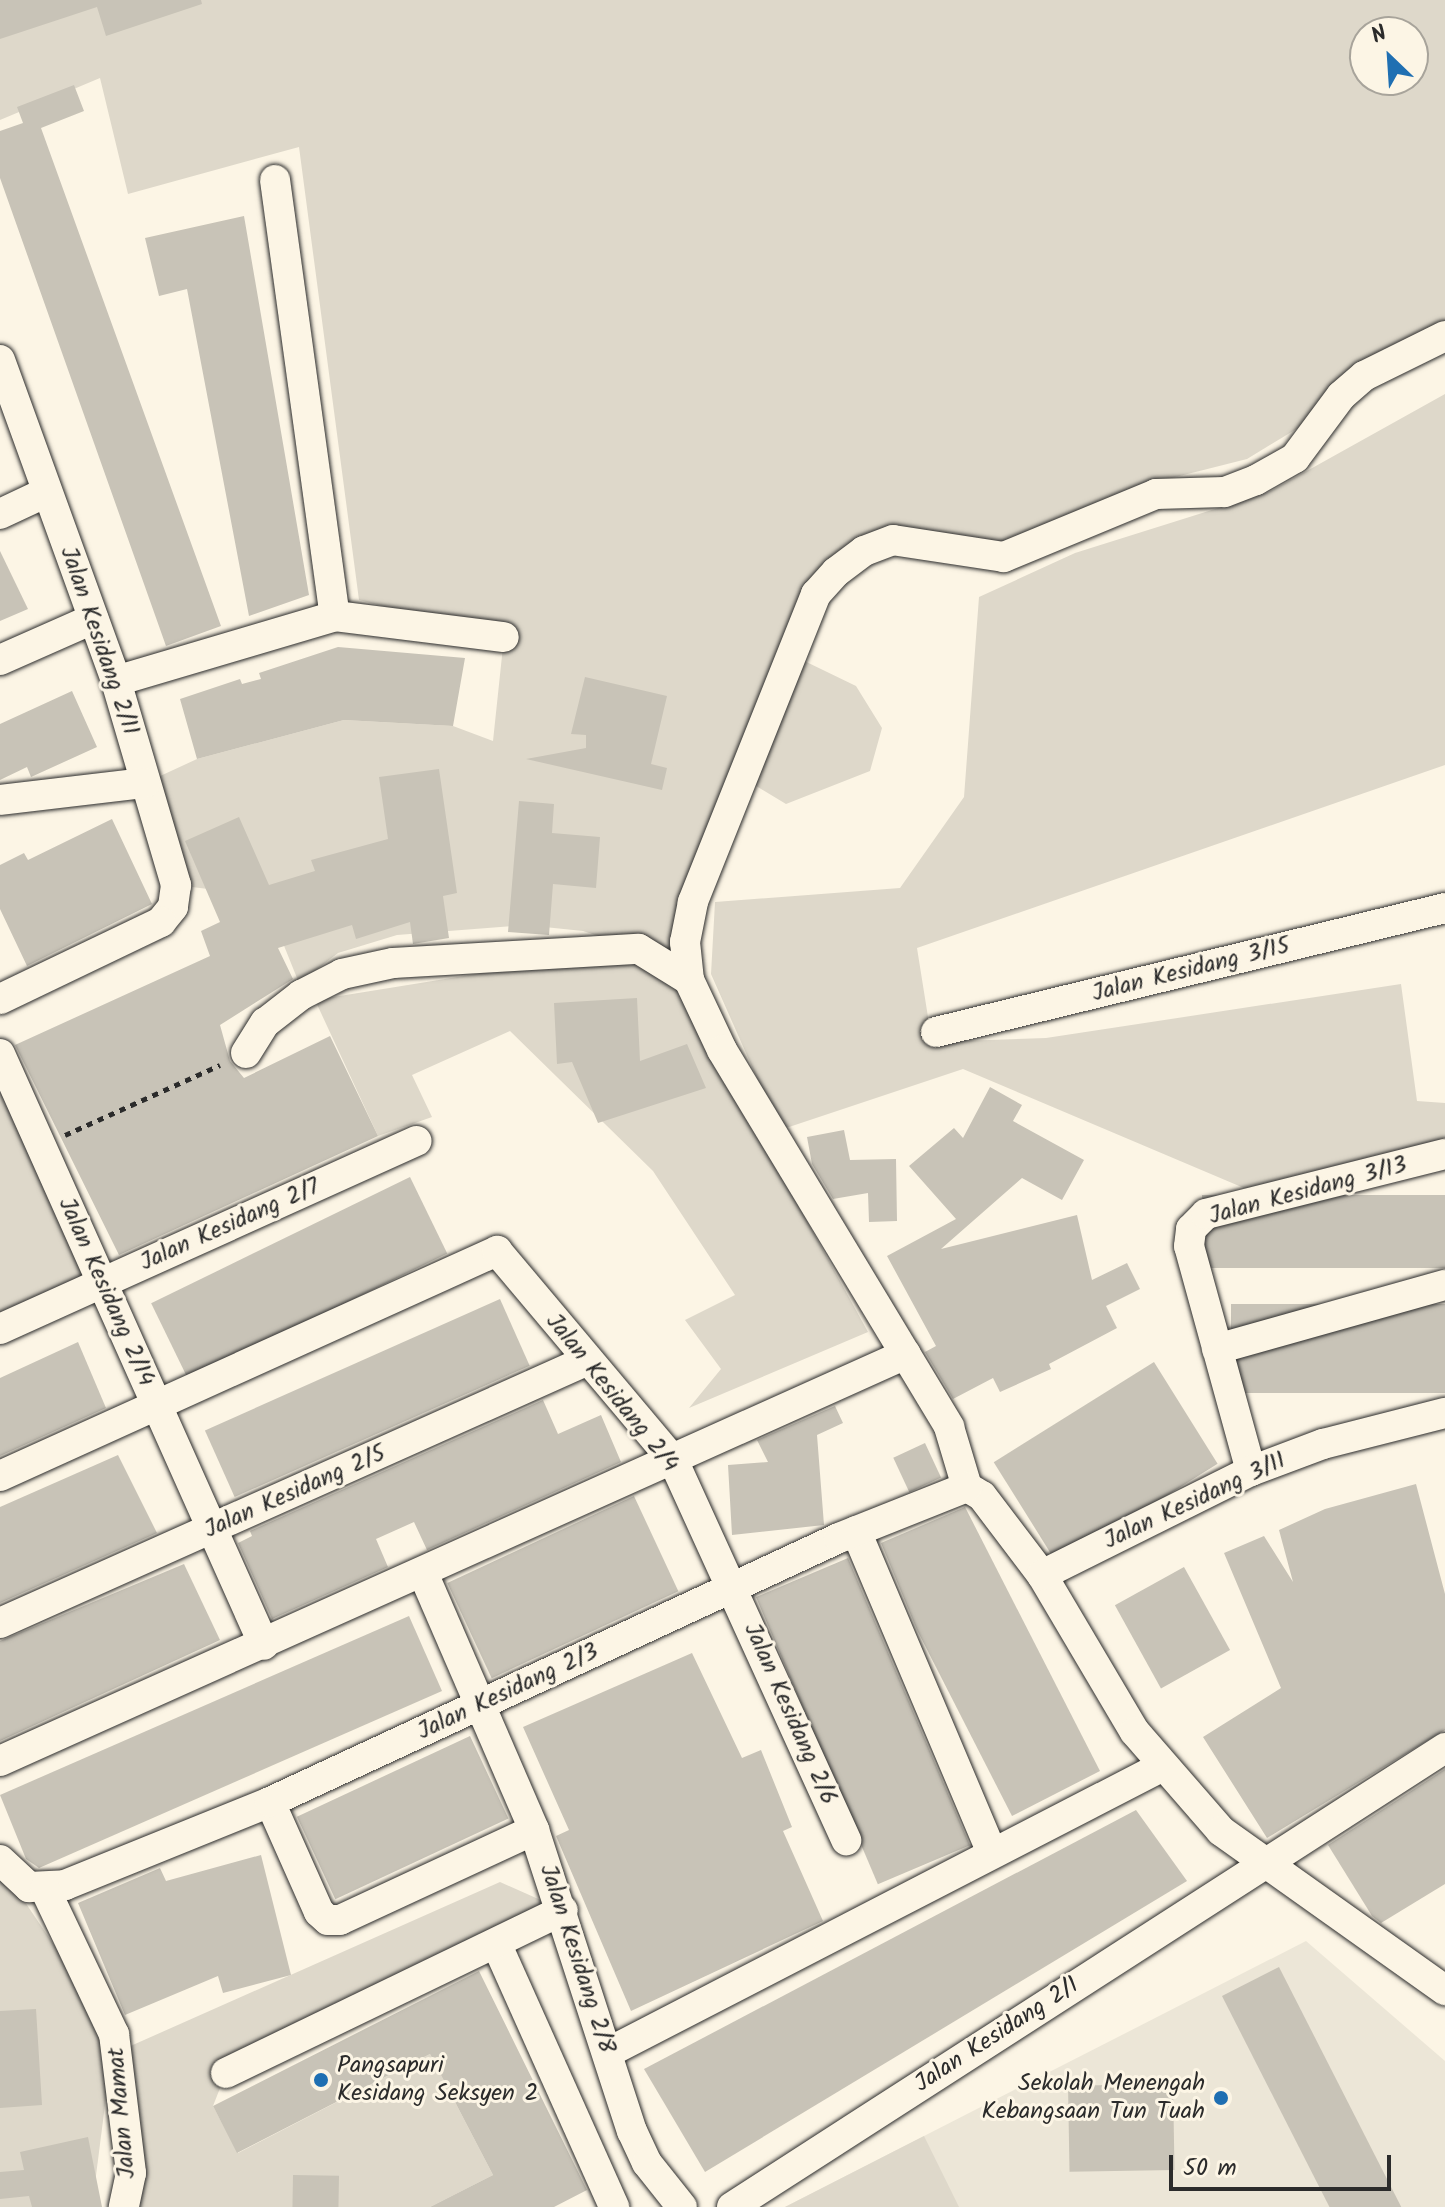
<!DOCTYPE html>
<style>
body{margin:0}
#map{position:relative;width:1445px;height:2207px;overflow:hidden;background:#fcf5e5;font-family:Kalam,sans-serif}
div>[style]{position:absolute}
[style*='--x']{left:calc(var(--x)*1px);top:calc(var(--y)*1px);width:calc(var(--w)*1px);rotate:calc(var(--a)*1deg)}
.built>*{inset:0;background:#ece6d7}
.green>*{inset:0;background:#ded8ca}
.building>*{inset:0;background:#c8c3b7;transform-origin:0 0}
.path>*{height:5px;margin-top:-2.5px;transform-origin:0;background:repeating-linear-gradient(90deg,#2b2b2b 0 6px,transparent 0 12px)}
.roads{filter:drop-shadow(0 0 2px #2b2b2b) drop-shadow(0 0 2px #2b2b2b)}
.minor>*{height:30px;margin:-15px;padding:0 15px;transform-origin:15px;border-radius:15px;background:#fcf5e5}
.dots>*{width:22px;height:22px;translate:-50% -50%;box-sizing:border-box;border:4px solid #fcf5e5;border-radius:50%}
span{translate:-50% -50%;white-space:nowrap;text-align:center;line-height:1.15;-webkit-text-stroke:6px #fcf5e5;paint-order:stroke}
.street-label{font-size:24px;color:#2b2b2b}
.poi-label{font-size:24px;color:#2b2b2b}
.left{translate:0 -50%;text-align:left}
.right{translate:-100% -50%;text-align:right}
.north{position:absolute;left:1349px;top:16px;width:80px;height:80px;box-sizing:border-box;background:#fcf5e5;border:2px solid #a8a49b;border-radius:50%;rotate:335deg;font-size:22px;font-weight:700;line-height:32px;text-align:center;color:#2b2b2b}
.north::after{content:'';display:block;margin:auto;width:28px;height:36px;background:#1f6fb2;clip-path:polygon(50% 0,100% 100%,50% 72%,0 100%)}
.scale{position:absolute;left:1169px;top:2155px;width:222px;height:36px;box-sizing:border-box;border:4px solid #2b2b2b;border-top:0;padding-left:10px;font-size:24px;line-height:28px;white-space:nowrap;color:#2b2b2b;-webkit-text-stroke:6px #fcf5e5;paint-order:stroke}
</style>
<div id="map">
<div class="built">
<i style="clip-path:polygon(1306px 1941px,1445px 2061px,1445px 2207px,785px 2207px)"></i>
</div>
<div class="green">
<i style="clip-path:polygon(evenodd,0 0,1445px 0,1445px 339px,1247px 459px,1140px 486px,981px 557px,864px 551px,792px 655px,856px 686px,882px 728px,870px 771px,786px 804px,743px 778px,668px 968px,868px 1332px,689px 1408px,721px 1369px,685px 1320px,735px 1295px,653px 1171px,510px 1031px,412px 1075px,432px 1117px,378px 1136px,315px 1000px,636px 948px,583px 931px,525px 925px,397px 935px,338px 953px,299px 983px,264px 896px,176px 885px,145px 783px,197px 759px,344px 720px,453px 726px,493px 741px,504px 637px,359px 600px,299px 147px,128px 194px,100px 78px,0 120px,0 0,1365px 32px,1413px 32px,1413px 80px,1365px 80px,1365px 32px)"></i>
<i style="clip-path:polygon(1445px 394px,1445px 765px,917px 948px,932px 1042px,1046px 1038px,1401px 984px,1417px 1101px,1445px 1103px,1445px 1149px,1251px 1191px,963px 1069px,780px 1130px,711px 974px,715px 902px,900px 888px,964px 797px,979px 597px,1075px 553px,1269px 492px)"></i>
<i style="clip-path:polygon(0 1054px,102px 1283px,0 1329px)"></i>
<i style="clip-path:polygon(0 1865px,114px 2034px,92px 2207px,0 2207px)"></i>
<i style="clip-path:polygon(500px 1882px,563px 1910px,226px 2073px,213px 2106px,238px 2153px,430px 2054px,493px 2175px,430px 2207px,121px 2207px,117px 2052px)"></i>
<i style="clip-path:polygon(924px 2136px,959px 2207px,785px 2207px)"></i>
</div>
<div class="building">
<i style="clip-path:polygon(0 0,201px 0,202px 4px,106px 36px,97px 7px,0 39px)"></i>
<i style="clip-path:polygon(74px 85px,84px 111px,41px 128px,221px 626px,166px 646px,0 178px,0 131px,23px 123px,17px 107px)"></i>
<i style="clip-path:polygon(244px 216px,309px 595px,249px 616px,187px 289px,159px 296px,145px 238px)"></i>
<i style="clip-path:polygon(0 551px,28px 609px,0 621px)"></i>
<i style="clip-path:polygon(338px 647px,465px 658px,453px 726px,344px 720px,197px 759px,180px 699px,240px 679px,242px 684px,261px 679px,259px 673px)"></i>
<i style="clip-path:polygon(585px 677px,667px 696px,651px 764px,667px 768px,662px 790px,526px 759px,586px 748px,586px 735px,571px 734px)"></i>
<i style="clip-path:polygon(72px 691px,97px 747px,31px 777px,27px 767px,0 780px,0 724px)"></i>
<i style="clip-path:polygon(439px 769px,457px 893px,443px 896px,449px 938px,413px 944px,410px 922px,356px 939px,352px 925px,278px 948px,293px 979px,220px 1025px,230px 1061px,244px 1078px,330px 1036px,378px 1136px,119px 1255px,15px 1045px,210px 956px,201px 931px,220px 922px,185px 841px,239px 817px,269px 885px,315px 871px,311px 860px,388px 839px,379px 777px)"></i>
<i style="clip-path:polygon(519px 801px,554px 804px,552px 833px,600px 837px,596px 888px,553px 884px,549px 935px,508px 932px)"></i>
<i style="clip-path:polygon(112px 819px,152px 904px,27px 966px,0 909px,0 865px,24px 853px,28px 860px)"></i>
<i style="clip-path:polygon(637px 998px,640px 1061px,687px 1044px,706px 1088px,598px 1123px,572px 1062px,557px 1064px,554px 1003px)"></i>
<i style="clip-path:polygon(990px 1087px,1022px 1105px,1013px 1121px,1084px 1160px,1062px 1200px,1022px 1178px,941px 1249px,1077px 1215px,1092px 1280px,1127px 1263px,1140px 1289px,1106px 1306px,1117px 1328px,1049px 1364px,1051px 1369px,1000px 1392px,993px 1378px,953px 1399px,925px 1352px,936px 1346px,887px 1256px,956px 1219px,909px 1166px,954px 1128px,963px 1138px)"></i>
<i style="clip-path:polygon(844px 1130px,850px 1160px,896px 1159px,897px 1221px,869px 1222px,868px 1193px,833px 1199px,812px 1164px,807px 1137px)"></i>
<i style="left:410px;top:1177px;width:85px;height:288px;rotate:64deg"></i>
<i style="left:1445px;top:1195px;width:73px;height:243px;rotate:90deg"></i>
<i style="left:500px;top:1299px;width:73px;height:323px;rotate:66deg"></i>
<i style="left:1445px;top:1304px;width:89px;height:214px;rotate:90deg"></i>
<i style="clip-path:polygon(78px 1342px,106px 1408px,0 1456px,0 1378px)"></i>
<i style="left:1154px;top:1362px;width:120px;height:189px;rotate:58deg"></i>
<i style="clip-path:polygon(543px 1400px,558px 1434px,601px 1415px,621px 1462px,427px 1550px,414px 1522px,376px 1539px,388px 1567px,272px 1619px,238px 1543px,252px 1536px,250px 1531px)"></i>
<i style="clip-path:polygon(835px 1406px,843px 1423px,817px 1435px,824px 1525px,732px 1535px,728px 1465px,768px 1462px,757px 1440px)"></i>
<i style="left:925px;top:1443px;width:38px;height:35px;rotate:65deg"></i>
<i style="clip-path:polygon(118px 1455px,157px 1533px,0 1603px,0 1507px)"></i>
<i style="clip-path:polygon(1416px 1484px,1445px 1594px,1445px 1730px,1267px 1838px,1203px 1737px,1281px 1688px,1224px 1553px,1264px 1536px,1293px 1582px,1279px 1530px,1325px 1509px)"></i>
<i style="left:634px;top:1496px;width:105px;height:206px;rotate:65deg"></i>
<i style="clip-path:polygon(965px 1507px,1100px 1771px,1012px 1816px,917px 1630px,881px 1543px)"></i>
<i style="left:848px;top:1558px;width:312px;height:100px;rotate:67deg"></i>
<i style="clip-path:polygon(184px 1564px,220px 1640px,0 1741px,0 1641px)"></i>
<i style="left:1184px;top:1567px;width:95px;height:79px;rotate:61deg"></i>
<i style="clip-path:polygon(409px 1616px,442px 1691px,39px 1868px,26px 1859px,0 1795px)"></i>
<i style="clip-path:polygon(692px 1653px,742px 1758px,761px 1750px,792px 1827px,783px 1831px,823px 1921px,631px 2011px,556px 1836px,569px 1830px,523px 1727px)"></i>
<i style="left:470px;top:1736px;width:91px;height:191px;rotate:65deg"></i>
<i style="clip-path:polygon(1445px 1769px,1445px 1884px,1381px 1923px,1372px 1916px,1328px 1845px)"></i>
<i style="clip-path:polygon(1136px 1810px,1187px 1881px,705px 2172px,644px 2069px)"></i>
<i style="clip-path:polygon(261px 1855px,291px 1975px,223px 1993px,218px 1976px,125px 2015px,78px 1903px,160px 1868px,166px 1881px)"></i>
<i style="left:1279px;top:1967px;width:270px;height:64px;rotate:63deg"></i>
<i style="clip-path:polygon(479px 1971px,587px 2190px,554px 2207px,430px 2207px,493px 2175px,430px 2054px,237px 2153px,213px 2106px)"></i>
<i style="clip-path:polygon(36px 2009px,42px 2105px,0 2108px,0 2011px)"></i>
<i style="left:1173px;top:2084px;width:86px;height:105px;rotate:89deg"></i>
<i style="clip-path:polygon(88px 2137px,102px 2207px,32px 2207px,29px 2196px,0 2199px,0 2172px,24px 2170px,20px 2152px)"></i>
<i style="left:293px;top:2175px;width:46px;height:32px;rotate:1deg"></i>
</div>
<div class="path">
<i style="--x:65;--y:1135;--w:170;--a:-24.3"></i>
</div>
<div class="roads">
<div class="minor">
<i style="--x:275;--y:180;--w:440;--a:82.2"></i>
<i style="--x:1445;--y:336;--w:90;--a:153.7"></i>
<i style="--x:1364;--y:376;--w:30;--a:139"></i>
<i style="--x:1341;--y:396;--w:77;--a:126.6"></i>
<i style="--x:1295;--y:458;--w:45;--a:150.6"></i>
<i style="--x:1256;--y:480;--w:34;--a:159"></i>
<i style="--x:1224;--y:492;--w:68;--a:178.3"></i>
<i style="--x:1156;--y:494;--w:165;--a:157.5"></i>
<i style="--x:1004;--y:557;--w:112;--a:-171.3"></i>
<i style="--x:893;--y:540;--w:31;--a:159"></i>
<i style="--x:864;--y:551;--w:35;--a:143"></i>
<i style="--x:836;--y:572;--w:30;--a:132"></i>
<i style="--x:816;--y:594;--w:332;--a:111.8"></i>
<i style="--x:693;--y:902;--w:41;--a:101.3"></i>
<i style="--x:685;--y:942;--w:38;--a:84"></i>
<i style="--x:689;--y:980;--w:77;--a:64.8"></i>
<i style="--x:722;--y:1050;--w:440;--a:58.9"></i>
<i style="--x:949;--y:1427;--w:63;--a:73.3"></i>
<i style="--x:967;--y:1487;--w:17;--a:31"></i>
<i style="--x:982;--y:1496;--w:99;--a:52.8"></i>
<i style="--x:1042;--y:1575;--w:182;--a:59.4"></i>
<i style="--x:1135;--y:1732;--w:131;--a:49"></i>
<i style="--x:1221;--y:1831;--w:275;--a:35.4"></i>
<i style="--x:0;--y:360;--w:341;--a:70.1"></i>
<i style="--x:116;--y:681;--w:213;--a:73.6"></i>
<i style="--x:176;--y:885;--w:22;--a:98"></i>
<i style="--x:173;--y:907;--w:19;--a:129"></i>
<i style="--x:161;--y:922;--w:178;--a:154.4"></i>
<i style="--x:0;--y:514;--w:52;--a:-25.1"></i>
<i style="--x:0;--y:660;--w:102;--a:-23.8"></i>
<i style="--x:116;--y:681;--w:228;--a:-16.5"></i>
<i style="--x:335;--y:616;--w:170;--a:7.1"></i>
<i style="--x:0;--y:800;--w:146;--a:-6.7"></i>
<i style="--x:936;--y:1032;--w:524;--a:-13.69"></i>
<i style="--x:246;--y:1053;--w:36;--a:-58"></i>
<i style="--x:265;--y:1023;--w:46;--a:-37.9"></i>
<i style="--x:301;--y:995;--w:46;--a:-27.1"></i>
<i style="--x:342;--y:974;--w:52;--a:-12.2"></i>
<i style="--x:393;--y:963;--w:246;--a:-3.3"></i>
<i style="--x:639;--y:949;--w:59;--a:31.8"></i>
<i style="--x:0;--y:1054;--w:647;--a:65.93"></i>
<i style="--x:0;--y:1329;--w:457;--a:-24.3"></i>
<i style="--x:1217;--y:1349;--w:237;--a:-15.7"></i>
<i style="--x:1251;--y:1471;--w:233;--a:-105.4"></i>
<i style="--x:1189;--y:1246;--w:17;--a:-83"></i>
<i style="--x:1191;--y:1229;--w:21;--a:-45"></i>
<i style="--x:1206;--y:1214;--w:246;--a:-14.1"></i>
<i style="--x:0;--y:1476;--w:546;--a:-24.36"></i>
<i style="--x:497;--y:1251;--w:273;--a:49.9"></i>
<i style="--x:673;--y:1460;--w:418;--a:65.5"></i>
<i style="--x:856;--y:1531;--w:350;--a:67.1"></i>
<i style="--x:423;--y:1573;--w:280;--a:66.6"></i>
<i style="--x:534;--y:1830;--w:317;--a:72"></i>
<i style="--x:632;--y:2131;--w:35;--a:65"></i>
<i style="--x:647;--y:2163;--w:56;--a:51.5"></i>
<i style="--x:1042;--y:1575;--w:233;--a:-26.5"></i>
<i style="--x:1251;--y:1471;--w:77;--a:-20.6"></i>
<i style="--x:1323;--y:1444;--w:126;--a:-14.3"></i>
<i style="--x:0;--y:1623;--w:644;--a:-24.1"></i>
<i style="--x:0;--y:1761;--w:993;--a:-24.19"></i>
<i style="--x:270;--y:1802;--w:120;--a:66"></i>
<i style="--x:319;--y:1912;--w:12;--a:42"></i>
<i style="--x:328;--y:1920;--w:12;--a:0"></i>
<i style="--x:340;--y:1920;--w:214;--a:-24.9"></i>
<i style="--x:0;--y:1860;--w:40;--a:43"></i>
<i style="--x:29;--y:1887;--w:36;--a:-3"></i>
<i style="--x:65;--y:1885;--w:221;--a:-22"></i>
<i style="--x:270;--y:1802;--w:627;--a:-24.89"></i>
<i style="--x:839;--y:1538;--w:138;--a:-21.7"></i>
<i style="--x:45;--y:1889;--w:161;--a:64.6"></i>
<i style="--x:114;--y:2034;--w:140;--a:83"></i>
<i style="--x:131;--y:2173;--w:35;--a:102"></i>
<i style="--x:497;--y:1945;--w:287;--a:65.9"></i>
<i style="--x:609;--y:2052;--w:621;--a:-27.31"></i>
<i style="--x:226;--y:2073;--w:374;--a:-25.8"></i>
<i style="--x:732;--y:2207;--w:848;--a:-32.77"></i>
</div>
</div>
<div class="dots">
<i style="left:321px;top:2080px;background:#1f6fb2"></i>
<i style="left:1221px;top:2098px;background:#1f6fb2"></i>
</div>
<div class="street-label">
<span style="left:99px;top:641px;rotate:71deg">Jalan Kesidang 2/11</span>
<span style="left:1191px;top:970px;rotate:-14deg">Jalan Kesidang 3/15</span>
<span style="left:1308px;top:1191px;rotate:-15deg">Jalan Kesidang 3/13</span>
<span style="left:230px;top:1225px;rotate:-24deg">Jalan Kesidang 2/7</span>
<span style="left:106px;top:1292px;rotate:66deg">Jalan Kesidang 2/14</span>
<span style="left:612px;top:1393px;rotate:51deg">Jalan Kesidang 2/4</span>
<span style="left:295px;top:1492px;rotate:-24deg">Jalan Kesidang 2/5</span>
<span style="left:1195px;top:1501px;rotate:-25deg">Jalan Kesidang 3/11</span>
<span style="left:508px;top:1692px;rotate:-25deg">Jalan Kesidang 2/3</span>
<span style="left:790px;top:1714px;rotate:66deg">Jalan Kesidang 2/6</span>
<span style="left:577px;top:1959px;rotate:72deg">Jalan Kesidang 2/8</span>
<span style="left:997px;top:2035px;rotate:-33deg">Jalan Kesidang 2/1</span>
<span style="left:122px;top:2113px;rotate:-95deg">Jalan Mamat</span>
</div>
<div class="poi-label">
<span class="left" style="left:337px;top:2080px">Pangsapuri<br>Kesidang Seksyen 2</span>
<span class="right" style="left:1205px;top:2098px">Sekolah Menengah<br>Kebangsaan Tun Tuah</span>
</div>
<div class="north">N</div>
<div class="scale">50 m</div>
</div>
